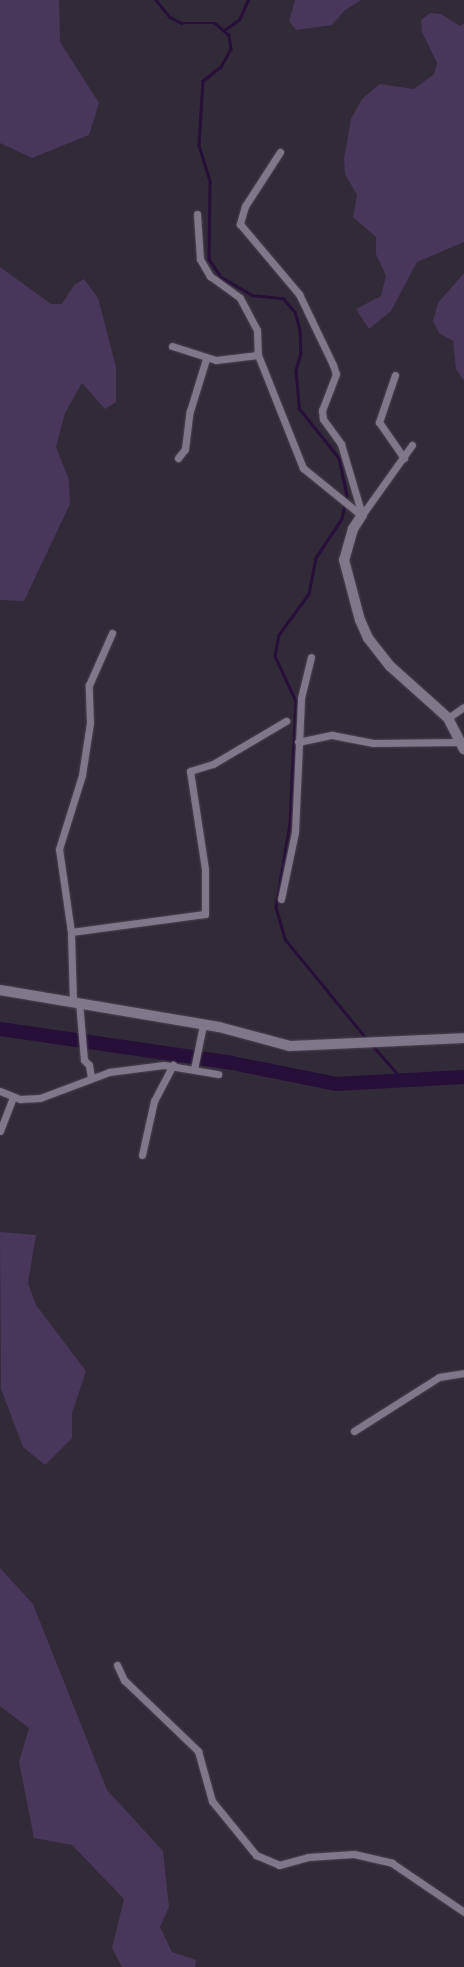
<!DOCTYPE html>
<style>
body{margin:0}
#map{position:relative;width:464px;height:1967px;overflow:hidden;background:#312a39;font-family:"Golos Text",sans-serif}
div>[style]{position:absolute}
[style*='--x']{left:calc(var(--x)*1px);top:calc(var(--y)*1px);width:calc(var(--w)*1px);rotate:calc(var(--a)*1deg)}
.green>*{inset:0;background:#49375b}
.stream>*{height:2.5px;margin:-1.25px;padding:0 1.25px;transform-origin:1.25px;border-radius:1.25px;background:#260f39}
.river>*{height:14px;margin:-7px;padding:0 7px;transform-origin:7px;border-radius:7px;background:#260f39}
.roads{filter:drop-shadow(0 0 1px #4b4552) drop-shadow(0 0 1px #4b4552)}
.street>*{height:7px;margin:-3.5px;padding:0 3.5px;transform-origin:3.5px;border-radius:3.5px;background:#80788a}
.secondary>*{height:10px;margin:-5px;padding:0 5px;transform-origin:5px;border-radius:5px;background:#80788a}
span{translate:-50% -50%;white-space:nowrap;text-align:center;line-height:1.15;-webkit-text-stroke:4.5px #17141b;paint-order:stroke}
</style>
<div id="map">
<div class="green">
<i style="clip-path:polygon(0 0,59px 0,60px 42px,99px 103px,89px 135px,32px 158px,0 143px)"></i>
<i style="clip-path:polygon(295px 0,361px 0,345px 10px,332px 25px,296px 30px,289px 21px)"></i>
<i style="clip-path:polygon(430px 13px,441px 14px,460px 26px,464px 23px,464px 242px,417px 262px,391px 311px,369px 329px,356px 309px,381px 296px,386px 276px,376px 254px,376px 237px,353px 217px,357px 195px,345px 174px,344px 159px,351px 119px,362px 99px,380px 84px,414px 89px,434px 74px,437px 63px,422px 32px,421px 20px)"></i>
<i style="clip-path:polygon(0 267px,51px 304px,62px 304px,74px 285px,84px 279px,98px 298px,116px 367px,116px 402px,105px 409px,82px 383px,65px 413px,56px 447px,69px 480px,70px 504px,24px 601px,0 600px)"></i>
<i style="clip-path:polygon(464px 273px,464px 381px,456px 369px,453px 341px,439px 333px,433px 321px,438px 303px)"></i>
<i style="clip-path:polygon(0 1232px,36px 1235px,28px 1283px,36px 1305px,86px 1371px,72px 1413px,72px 1438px,45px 1465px,23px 1447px,1px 1389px)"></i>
<i style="clip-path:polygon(0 1568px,33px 1604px,107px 1790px,163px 1851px,169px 1907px,160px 1927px,172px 1952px,196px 1960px,195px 1967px,122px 1967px,112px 1948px,124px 1899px,72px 1845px,34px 1838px,19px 1762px,29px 1728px,0 1706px)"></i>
</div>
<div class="stream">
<i style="--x:156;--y:0;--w:22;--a:51"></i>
<i style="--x:170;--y:17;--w:13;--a:27"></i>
<i style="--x:182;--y:23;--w:33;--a:0"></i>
<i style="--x:215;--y:23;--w:18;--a:41"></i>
<i style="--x:229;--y:35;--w:14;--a:82"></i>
<i style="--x:231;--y:49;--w:21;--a:119"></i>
<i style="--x:221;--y:67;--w:23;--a:142"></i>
<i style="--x:203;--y:81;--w:64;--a:93.6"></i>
<i style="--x:199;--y:145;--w:39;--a:73"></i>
<i style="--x:210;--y:182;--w:77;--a:90.7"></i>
<i style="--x:209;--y:259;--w:22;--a:56"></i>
<i style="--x:221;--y:277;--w:36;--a:30"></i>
<i style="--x:252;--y:295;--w:31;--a:6"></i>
<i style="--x:283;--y:298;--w:18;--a:49"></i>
<i style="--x:295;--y:312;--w:19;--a:74"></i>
<i style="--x:300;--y:330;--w:23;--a:88"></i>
<i style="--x:301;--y:353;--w:18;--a:106"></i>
<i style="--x:296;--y:370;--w:38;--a:85"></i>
<i style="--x:299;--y:408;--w:64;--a:51.3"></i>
<i style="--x:339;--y:458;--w:38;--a:78"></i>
<i style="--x:347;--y:495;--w:25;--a:102"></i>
<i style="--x:342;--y:519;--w:47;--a:123.7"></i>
<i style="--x:316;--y:558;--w:37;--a:101"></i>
<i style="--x:309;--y:594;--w:51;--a:126.2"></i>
<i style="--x:279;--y:635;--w:21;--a:101"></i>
<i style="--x:275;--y:656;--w:50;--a:65"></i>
<i style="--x:296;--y:701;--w:123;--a:92.8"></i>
<i style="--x:290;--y:824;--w:84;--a:99.6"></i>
<i style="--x:276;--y:907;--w:33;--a:74"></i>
<i style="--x:285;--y:939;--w:128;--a:50.7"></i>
<i style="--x:224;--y:30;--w:18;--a:-34"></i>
<i style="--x:239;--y:20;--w:22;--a:-66"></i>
<i style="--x:373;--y:1046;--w:45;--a:48.6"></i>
</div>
<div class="river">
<i style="--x:0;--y:1029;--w:234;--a:8.3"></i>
<i style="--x:232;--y:1063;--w:106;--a:11.4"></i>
<i style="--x:336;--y:1084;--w:128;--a:-3.1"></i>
</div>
<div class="roads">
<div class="street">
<i style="--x:280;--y:152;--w:64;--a:122.9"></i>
<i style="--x:245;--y:206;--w:19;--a:106"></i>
<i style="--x:240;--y:224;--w:92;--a:49.9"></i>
<i style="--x:299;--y:294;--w:79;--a:64.4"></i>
<i style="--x:333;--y:365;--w:9;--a:72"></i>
<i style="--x:336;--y:374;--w:39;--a:111"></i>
<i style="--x:322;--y:410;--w:9;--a:84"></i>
<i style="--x:323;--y:419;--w:31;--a:54"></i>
<i style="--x:341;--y:444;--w:74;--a:73.5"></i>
<i style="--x:197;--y:214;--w:45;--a:86.2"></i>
<i style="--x:200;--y:259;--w:20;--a:60"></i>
<i style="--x:210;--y:276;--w:37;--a:36"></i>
<i style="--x:240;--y:298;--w:36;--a:62"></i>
<i style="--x:257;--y:330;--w:25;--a:88"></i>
<i style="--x:172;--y:346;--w:46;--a:17.7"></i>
<i style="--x:216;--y:360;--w:42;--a:-6.8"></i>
<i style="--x:258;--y:355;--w:122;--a:68.3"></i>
<i style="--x:303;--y:468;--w:75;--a:39"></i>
<i style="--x:395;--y:375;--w:50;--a:108.8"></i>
<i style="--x:379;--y:422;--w:44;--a:55.2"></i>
<i style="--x:178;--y:458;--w:11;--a:-52"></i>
<i style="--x:185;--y:449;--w:38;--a:-83"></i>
<i style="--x:190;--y:411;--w:54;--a:-72.9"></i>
<i style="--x:362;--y:515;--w:86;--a:-54.5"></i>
<i style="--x:448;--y:718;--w:19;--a:-35"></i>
<i style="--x:298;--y:742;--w:35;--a:-12"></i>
<i style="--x:332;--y:735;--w:42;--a:11"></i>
<i style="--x:373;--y:743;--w:89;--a:-0.6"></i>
<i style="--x:281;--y:899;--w:68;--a:-78.2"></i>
<i style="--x:295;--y:832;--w:134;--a:-87.4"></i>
<i style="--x:301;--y:698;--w:42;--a:-76.3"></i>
<i style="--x:71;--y:932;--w:135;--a:-7.7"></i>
<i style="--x:205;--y:914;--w:45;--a:-90"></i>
<i style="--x:205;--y:869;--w:99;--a:-98.7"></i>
<i style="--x:190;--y:771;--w:24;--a:-17"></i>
<i style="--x:213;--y:764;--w:85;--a:-30.5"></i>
<i style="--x:73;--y:1001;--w:69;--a:-91.7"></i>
<i style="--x:71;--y:932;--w:84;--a:-98.2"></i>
<i style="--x:59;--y:849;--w:77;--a:-72.7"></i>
<i style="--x:82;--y:775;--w:53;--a:-81.3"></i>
<i style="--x:90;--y:723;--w:38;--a:-92"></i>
<i style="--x:89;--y:685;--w:57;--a:-66.1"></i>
<i style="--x:79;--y:1002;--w:58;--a:85.1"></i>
<i style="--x:84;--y:1060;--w:7;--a:45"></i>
<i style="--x:89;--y:1065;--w:12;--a:81"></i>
<i style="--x:194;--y:1069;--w:45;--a:-78.4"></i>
<i style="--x:0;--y:1091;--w:22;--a:22"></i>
<i style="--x:20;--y:1099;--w:20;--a:-3"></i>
<i style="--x:40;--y:1098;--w:74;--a:-20.6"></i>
<i style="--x:109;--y:1072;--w:55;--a:-7.3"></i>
<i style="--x:164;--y:1065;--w:55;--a:9.5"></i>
<i style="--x:0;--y:1131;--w:36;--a:-69"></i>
<i style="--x:142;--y:1155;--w:55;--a:-77.5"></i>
<i style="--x:154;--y:1101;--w:41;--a:-62.2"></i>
<i style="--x:354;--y:1431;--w:101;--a:-32.4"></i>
<i style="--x:439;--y:1377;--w:25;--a:-9"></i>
<i style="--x:117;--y:1665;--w:17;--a:65"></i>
<i style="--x:124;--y:1680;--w:103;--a:43.8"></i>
<i style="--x:198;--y:1751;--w:52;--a:74.4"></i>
<i style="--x:212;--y:1801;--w:70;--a:50.8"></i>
<i style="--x:256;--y:1855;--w:25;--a:23"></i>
<i style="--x:279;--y:1865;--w:30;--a:-15"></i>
<i style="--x:308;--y:1857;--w:46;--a:-3.7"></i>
<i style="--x:354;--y:1854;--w:39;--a:13"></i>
<i style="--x:392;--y:1863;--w:87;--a:34.2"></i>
</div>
<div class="secondary">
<i style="--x:362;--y:515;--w:17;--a:123"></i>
<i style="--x:353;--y:529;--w:32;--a:106"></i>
<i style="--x:344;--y:560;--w:62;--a:75.1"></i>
<i style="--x:360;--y:620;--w:20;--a:66"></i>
<i style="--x:368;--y:638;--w:36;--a:52"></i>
<i style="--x:390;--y:666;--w:78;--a:41.9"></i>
<i style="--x:448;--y:718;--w:35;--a:63"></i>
<i style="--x:0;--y:990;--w:222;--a:9.6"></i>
<i style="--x:219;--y:1027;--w:73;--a:15"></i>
<i style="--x:290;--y:1046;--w:174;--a:-2.6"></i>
</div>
</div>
</div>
